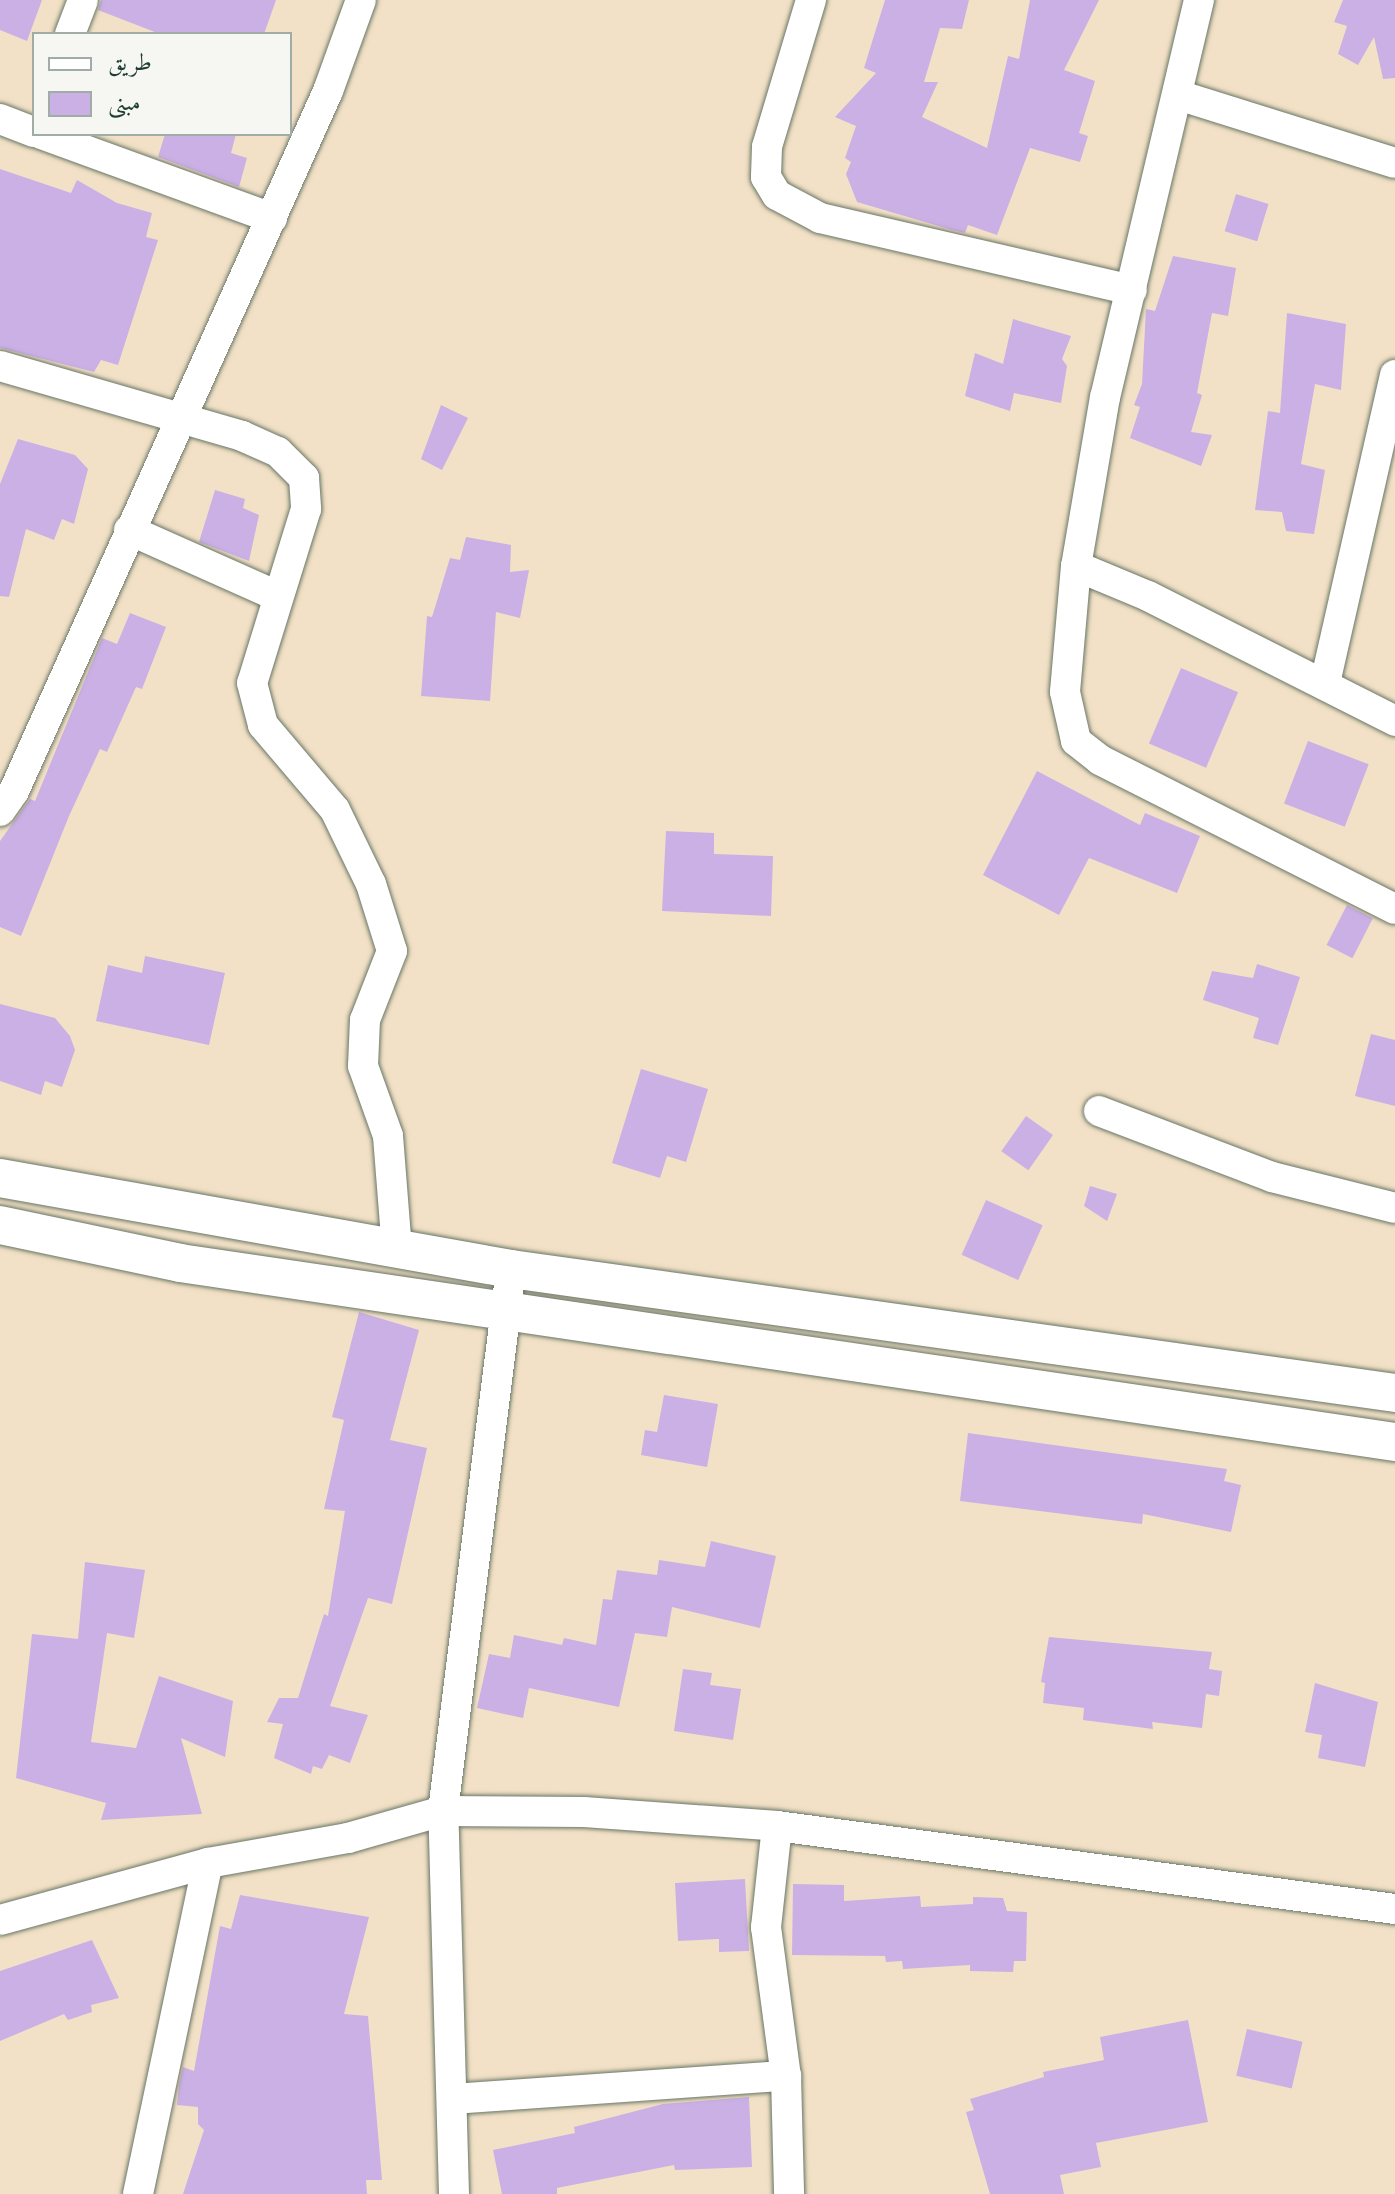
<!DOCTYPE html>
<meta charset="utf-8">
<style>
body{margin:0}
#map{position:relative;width:1395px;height:2194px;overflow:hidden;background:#f2e1c6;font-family:"Libre Bodoni",Amiri,serif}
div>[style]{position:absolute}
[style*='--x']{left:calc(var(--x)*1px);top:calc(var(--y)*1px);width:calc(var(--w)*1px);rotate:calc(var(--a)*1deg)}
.building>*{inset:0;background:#cbb0e5;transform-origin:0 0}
.roads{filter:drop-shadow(0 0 2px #697667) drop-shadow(0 0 2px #697667)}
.minor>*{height:30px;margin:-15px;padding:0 15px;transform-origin:15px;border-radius:15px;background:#fff}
.tertiary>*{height:38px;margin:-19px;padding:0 19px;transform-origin:19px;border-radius:19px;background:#fff}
span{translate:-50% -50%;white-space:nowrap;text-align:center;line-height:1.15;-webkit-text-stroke:6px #f6f6f2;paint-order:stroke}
.legend{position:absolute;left:32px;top:32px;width:260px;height:104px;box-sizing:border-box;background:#f6f6f2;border:2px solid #a0aca6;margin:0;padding:10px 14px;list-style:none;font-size:24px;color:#1f3d34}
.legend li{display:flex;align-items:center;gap:16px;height:40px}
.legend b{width:40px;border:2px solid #a0aca6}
</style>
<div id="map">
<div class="building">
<i style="clip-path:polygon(0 0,42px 0,27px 41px,0 30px)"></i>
<i style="clip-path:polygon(101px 0,276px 0,264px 34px,160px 34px,98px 10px)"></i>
<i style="clip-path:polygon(885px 0,969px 0,962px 29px,940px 28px,924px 82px,938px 82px,922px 117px,987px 148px,1008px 56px,1019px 59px,1030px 0,1099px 0,1064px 70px,1095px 81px,1079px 133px,1088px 136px,1080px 162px,1030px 148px,997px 235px,968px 225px,965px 233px,952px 230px,857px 202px,846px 174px,851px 162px,845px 158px,856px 126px,835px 117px,876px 73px,864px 68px)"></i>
<i style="clip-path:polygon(1343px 0,1395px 0,1395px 78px,1383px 79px,1374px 37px,1358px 65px,1338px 54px,1347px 26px,1334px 22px)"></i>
<i style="clip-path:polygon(165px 134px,236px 134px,231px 153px,247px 158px,239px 187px,158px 157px)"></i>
<i style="clip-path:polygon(0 169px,71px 193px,77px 180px,117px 203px,152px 213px,146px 237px,158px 240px,118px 365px,101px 360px,94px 372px,0 348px)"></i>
<i style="left:1236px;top:194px;width:34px;height:39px;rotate:17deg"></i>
<i style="clip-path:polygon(1173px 256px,1236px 268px,1228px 316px,1212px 313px,1197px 393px,1202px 395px,1191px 432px,1212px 435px,1201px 466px,1130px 438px,1140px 407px,1134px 405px,1142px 384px,1146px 309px,1155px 311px)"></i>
<i style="clip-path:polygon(1287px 313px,1346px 324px,1341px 390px,1315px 384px,1301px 464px,1325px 470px,1314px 534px,1286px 531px,1282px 512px,1255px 510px,1268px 411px,1280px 413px)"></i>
<i style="clip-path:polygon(1013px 319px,1071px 336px,1062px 359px,1067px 366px,1061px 403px,1014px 393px,1010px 411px,965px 396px,975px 353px,1003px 364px)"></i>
<i style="clip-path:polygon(441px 405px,468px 418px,442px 470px,421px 459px)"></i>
<i style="clip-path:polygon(18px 439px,75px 455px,88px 469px,74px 524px,62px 519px,54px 540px,26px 529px,9px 597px,0 596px,0 484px)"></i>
<i style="clip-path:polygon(215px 490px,245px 499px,243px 508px,259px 515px,249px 561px,199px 542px)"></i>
<i style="clip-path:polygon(466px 537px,511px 545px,510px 572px,529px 570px,520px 618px,496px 612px,490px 701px,421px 696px,427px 616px,432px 617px,450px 558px,460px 560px)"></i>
<i style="clip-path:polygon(130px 613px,166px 627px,142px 689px,136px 687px,107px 752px,100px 749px,69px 816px,21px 936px,0 927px,0 841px,30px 799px,35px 801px,102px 638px,117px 644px)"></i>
<i style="left:1181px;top:668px;width:62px;height:82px;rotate:23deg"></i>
<i style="left:1308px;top:741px;width:65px;height:67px;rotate:21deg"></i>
<i style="clip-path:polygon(1037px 771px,1140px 825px,1145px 813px,1200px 836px,1177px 893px,1089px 858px,1059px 915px,983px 875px)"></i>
<i style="clip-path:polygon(666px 831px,714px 833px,714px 854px,773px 856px,771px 916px,662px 911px)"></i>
<i style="left:1347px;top:905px;width:29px;height:45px;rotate:27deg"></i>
<i style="clip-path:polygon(145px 956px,225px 973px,209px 1045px,96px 1021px,108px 965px,142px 973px)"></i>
<i style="clip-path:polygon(1257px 964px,1300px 977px,1278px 1045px,1253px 1038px,1259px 1018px,1203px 1000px,1212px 971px,1253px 978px)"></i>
<i style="clip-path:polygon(0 1004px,55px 1018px,70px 1036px,75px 1050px,62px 1087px,45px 1081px,41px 1095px,0 1081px)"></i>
<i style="clip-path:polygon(1371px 1034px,1395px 1040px,1395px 1106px,1355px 1096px)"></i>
<i style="clip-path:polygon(641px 1069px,708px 1089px,686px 1162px,667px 1156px,660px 1178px,612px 1163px)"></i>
<i style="left:1026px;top:1116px;width:33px;height:43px;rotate:35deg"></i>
<i style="clip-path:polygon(1090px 1186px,1117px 1194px,1107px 1221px,1084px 1206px)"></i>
<i style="left:986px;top:1200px;width:62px;height:60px;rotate:24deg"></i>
<i style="clip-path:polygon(359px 1312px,419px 1330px,390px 1440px,427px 1448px,392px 1604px,368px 1598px,330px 1706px,368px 1715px,350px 1763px,329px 1755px,322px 1769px,313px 1766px,311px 1774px,274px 1758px,283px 1724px,267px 1722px,279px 1698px,298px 1698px,324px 1614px,328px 1616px,345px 1511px,324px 1509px,344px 1420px,332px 1417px)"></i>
<i style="clip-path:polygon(664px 1395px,718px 1404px,707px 1467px,641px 1455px,645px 1430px,657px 1432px)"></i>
<i style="clip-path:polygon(968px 1433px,1227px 1469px,1224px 1481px,1241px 1485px,1231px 1532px,1143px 1514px,1142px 1524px,960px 1501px)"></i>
<i style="clip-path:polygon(711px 1541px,776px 1556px,760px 1628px,672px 1607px,667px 1637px,635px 1633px,619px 1707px,529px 1688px,523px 1718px,477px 1708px,489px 1654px,510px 1658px,514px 1635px,562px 1645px,564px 1638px,596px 1645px,603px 1599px,612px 1600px,617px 1570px,657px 1575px,659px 1560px,705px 1567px)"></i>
<i style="clip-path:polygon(85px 1562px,145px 1570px,134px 1638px,107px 1633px,91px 1742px,136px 1748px,159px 1676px,233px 1701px,225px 1757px,181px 1738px,202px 1814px,101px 1820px,106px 1803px,16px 1778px,32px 1634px,78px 1639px)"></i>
<i style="clip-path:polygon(1049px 1637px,1212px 1652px,1209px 1669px,1222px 1671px,1219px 1696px,1206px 1694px,1202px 1728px,1152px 1722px,1153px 1729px,1083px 1720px,1084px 1708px,1043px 1703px,1045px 1683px,1041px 1682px)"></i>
<i style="clip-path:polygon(683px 1669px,712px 1673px,710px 1685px,741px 1689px,733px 1740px,674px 1731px)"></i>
<i style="clip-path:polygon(1315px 1683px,1378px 1702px,1365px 1767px,1318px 1758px,1322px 1735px,1305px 1732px)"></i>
<i style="clip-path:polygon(745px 1879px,749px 1951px,719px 1952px,719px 1939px,678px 1941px,675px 1883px)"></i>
<i style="clip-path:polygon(793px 1884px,844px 1885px,844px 1901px,920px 1896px,921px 1907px,973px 1904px,973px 1897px,1003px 1898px,1007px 1911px,1027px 1912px,1026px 1961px,1014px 1961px,1013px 1972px,970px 1971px,970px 1965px,903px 1969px,902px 1961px,886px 1962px,885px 1956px,792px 1955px)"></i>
<i style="clip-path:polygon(240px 1895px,369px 1917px,344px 2014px,368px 2016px,382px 2180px,366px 2180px,367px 2194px,183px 2194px,204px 2130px,198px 2124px,198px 2107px,177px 2105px,179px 2085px,183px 2067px,194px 2071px,220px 1926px,231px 1929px)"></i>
<i style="clip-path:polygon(92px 1940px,119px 1998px,91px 2005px,92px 2012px,68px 2020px,64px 2014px,0 2041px,0 1971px)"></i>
<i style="clip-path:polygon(1188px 2020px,1208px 2122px,1096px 2143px,1101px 2167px,1060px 2175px,1064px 2194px,990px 2194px,966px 2112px,974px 2110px,970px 2099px,1044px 2077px,1043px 2072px,1104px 2060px,1100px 2037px)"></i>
<i style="left:1247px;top:2029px;width:57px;height:48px;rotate:13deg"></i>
<i style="clip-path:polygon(749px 2097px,752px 2167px,675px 2170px,674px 2165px,557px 2188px,557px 2194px,502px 2194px,493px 2150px,575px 2133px,574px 2127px,663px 2104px)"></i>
</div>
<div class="roads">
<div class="minor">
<i style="--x:811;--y:0;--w:153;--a:106.7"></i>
<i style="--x:767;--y:147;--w:30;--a:92"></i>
<i style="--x:766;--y:177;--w:21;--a:59"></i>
<i style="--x:777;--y:195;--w:49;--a:28.1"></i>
<i style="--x:820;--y:218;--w:320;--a:13"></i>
<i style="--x:1199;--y:0;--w:408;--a:103.3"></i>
<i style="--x:1105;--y:397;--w:171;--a:99.7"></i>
<i style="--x:1076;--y:566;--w:78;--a:22.6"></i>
<i style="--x:1148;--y:596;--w:277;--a:26.8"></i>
<i style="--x:70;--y:34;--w:36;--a:-69"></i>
<i style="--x:1178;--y:95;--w:227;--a:17.4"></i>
<i style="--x:0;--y:119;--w:36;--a:21"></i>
<i style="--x:41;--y:134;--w:246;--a:20"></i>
<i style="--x:0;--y:366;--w:252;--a:16.1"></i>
<i style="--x:242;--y:436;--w:39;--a:24"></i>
<i style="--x:278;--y:452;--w:37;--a:45"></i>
<i style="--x:304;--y:478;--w:31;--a:86"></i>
<i style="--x:306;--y:509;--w:182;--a:107.2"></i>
<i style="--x:252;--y:683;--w:43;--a:75.3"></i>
<i style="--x:263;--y:725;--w:111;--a:49.7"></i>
<i style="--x:335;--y:810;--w:82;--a:64.1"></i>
<i style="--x:371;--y:884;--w:70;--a:72.6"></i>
<i style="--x:392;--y:951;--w:74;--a:111.4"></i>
<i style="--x:365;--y:1020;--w:46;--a:92.5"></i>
<i style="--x:363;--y:1066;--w:74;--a:70.3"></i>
<i style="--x:388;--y:1136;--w:114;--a:85.5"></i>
<i style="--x:129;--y:530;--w:162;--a:24"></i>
<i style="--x:1076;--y:566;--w:126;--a:95"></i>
<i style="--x:1065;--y:692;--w:50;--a:77.3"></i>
<i style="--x:1076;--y:741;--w:31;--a:38"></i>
<i style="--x:1100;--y:760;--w:330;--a:26.8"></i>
<i style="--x:1325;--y:683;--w:316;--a:-77.2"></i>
<i style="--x:0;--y:811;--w:24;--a:-55"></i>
<i style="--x:14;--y:791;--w:767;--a:-65.84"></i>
<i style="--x:328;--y:91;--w:97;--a:-70.1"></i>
<i style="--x:1099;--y:1111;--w:185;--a:20.9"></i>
<i style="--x:1272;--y:1177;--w:127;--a:14.1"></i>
<i style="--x:777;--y:1826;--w:102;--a:96.2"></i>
<i style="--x:766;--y:1927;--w:150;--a:82.4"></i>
<i style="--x:786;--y:2076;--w:118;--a:88.5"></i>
<i style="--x:0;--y:1920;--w:216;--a:-15.3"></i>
<i style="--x:208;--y:1863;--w:142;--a:-10.1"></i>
<i style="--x:348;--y:1838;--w:99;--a:-15.9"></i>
<i style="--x:443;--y:1811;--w:141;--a:0.4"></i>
<i style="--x:584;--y:1812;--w:194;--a:4.1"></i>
<i style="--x:777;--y:1826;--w:624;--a:7.65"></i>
<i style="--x:453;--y:2099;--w:334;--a:-4"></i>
<i style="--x:138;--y:2194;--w:338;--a:-78.1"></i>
<i style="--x:454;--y:2194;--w:383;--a:-91.6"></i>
<i style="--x:443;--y:1811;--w:546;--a:-82.85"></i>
</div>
<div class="tertiary">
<i style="--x:0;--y:1178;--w:519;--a:10.1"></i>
<i style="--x:511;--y:1269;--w:893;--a:7.98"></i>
<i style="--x:0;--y:1225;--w:184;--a:11.9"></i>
<i style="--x:180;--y:1263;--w:1228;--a:8.38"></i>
</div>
</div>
<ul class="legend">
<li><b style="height:10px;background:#fff"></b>طريق</li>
<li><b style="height:22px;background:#cbb0e5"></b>مبنى</li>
</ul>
</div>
